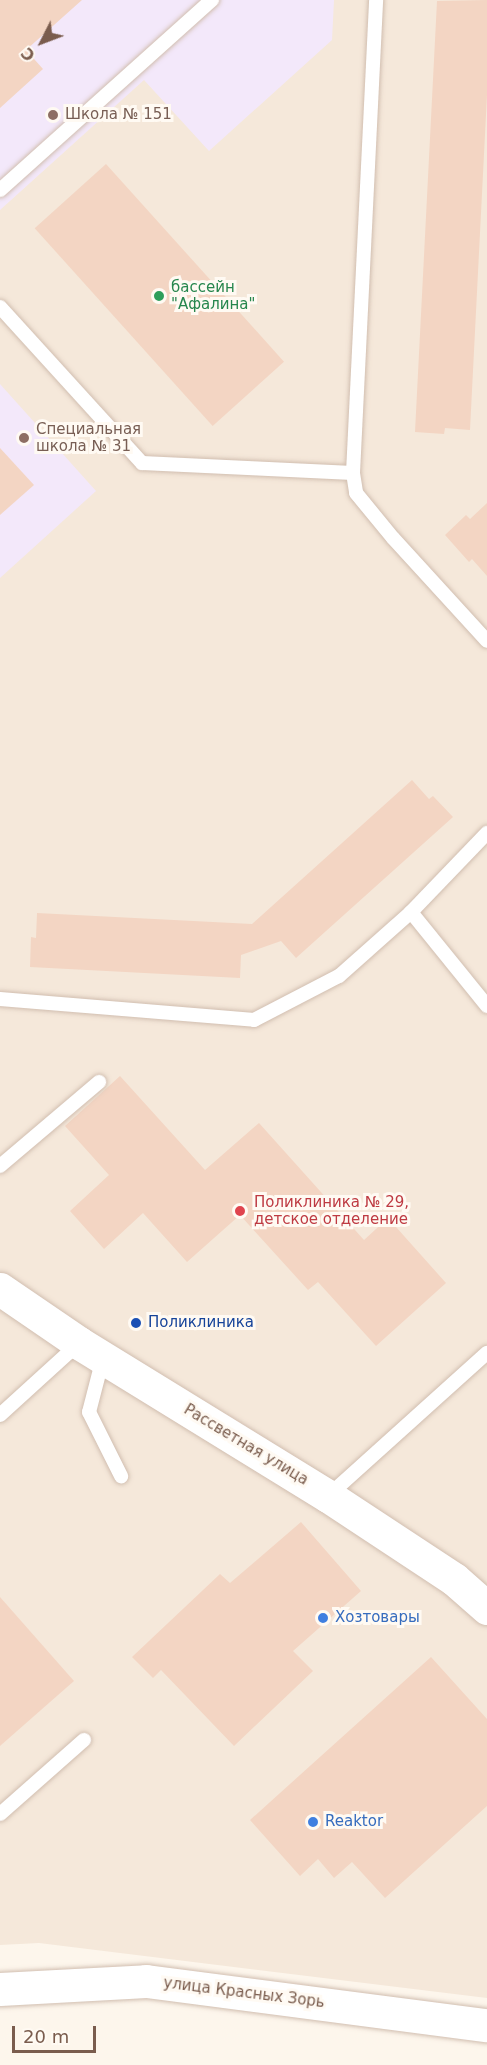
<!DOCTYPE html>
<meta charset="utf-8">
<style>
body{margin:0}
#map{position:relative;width:487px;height:2065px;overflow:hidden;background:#fdf6ec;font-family:"DejaVu Sans",sans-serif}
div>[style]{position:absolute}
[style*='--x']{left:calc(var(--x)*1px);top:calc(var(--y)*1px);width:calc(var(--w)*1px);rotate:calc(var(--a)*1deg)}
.residential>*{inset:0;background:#f5e8da}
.education>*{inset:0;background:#f3e8fa}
.building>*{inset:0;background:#f3d5c3;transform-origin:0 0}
.roads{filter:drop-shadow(0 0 2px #d1beb0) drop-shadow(0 0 2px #d1beb0)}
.lane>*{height:14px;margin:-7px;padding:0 7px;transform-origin:7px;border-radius:7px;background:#fff}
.secondary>*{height:33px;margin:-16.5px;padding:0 16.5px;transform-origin:16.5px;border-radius:16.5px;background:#fff}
.dots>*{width:16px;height:16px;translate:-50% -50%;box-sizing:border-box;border:3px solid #fffaf3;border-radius:50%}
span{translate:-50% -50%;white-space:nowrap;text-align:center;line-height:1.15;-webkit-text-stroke:6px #fffaf3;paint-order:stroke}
.education-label{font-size:15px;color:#785e54}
.left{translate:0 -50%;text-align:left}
.leisure-label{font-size:15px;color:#27864d}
.health-label{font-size:15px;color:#be3a42}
.transit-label{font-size:15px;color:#164399}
.street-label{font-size:15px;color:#7a5c4d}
.shop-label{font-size:15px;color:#366cbe}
.north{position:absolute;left:12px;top:12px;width:60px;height:60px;-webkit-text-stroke:4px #fffaf3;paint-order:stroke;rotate:228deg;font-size:16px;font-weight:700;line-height:24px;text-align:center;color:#7a5c4d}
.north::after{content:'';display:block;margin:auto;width:21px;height:27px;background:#7a5c4d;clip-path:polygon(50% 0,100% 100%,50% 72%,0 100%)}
.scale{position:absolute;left:12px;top:2026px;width:84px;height:27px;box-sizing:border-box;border:3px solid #7a5c4d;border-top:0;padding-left:8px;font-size:18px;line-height:21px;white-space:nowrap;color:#7a5c4d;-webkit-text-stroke:4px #fffaf3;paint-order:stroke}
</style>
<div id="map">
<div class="residential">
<i style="clip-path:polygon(0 0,487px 0,487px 1998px,39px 1943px,0 1945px)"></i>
</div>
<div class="education">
<i style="clip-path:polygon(0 0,334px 0,332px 40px,209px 151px,144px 80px,0 210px)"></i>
<i style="clip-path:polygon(0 384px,96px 491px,0 578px)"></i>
</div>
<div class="building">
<i style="clip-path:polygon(0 0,82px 0,26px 50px,43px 69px,0 108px)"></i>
<i style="clip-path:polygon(487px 0,487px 95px,470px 430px,445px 428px,444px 434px,415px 432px,437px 1px)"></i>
<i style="left:106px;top:164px;width:266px;height:96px;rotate:48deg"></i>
<i style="clip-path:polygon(0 448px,34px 485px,0 515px)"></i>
<i style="clip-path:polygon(487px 503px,487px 576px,472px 559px,469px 562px,445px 535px,466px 515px,470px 519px)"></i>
<i style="clip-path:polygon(412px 780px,429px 799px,433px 796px,453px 817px,296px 958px,281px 941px,241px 955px,240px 978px,30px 967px,31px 937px,36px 938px,37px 913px,252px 924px)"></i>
<i style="clip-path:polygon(120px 1076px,205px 1170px,259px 1123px,364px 1240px,388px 1218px,446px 1283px,376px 1346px,318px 1282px,308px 1290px,240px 1215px,187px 1262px,143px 1213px,104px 1249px,70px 1211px,109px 1175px,65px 1126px)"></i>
<i style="clip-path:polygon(301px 1522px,361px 1591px,293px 1651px,313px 1671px,234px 1746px,161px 1670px,153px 1678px,132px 1657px,220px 1574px,230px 1583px)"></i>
<i style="clip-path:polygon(0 1597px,74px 1681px,0 1746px)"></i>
<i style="clip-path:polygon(431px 1657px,487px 1719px,487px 1806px,385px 1898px,352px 1862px,334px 1878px,318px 1859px,300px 1876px,250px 1820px)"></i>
</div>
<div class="roads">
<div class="lane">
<i style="--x:0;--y:190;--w:285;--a:-41.9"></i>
<i style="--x:0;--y:307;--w:211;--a:47.7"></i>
<i style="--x:142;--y:463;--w:211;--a:2.7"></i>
<i style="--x:353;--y:473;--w:20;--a:81"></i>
<i style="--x:356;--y:493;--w:58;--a:50.6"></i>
<i style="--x:393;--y:538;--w:139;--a:47.6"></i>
<i style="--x:353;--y:473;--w:474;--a:-87.2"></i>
<i style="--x:411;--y:912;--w:121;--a:51"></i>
<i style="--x:0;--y:999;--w:255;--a:4.7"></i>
<i style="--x:254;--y:1020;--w:96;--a:-27.4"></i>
<i style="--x:339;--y:976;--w:96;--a:-41.6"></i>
<i style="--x:411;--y:912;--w:110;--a:-46.1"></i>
<i style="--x:0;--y:1166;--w:130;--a:-40.3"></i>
<i style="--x:103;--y:1358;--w:56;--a:104.5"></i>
<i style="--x:89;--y:1412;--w:72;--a:63.4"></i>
<i style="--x:0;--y:1415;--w:107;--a:-42.3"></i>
<i style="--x:328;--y:1496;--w:214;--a:-42"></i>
<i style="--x:0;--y:1814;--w:112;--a:-41.4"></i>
</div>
<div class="secondary">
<i style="--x:0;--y:1289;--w:96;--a:34.4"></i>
<i style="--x:79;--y:1343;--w:292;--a:31.6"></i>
<i style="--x:328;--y:1496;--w:151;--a:33.4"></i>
<i style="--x:454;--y:1579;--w:44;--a:41.3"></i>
<i style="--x:0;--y:1989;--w:146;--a:-3.1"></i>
<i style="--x:146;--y:1981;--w:344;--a:7.4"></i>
</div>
</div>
<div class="dots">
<i style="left:53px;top:115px;background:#8d6e63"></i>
<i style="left:159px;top:296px;background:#2e9e5b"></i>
<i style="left:24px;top:438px;background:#8d6e63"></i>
<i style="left:240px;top:1211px;background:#e0444e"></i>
<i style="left:136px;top:1323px;background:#1a4fb4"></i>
<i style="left:323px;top:1618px;background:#3f7fe0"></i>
<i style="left:313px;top:1822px;background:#3f7fe0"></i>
</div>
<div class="education-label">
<span class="left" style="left:65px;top:115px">Школа № 151</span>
<span class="left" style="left:36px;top:438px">Специальная<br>школа № 31</span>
</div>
<div class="leisure-label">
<span class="left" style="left:171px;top:296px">бассейн<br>"Афалина"</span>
</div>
<div class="health-label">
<span class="left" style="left:254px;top:1211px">Поликлиника № 29,<br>детское отделение</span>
</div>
<div class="transit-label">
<span class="left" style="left:148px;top:1323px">Поликлиника</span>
</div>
<div class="street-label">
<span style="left:246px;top:1445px;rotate:31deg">Рассветная улица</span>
<span style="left:244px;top:1993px;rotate:7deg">улица Красных Зорь</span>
</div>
<div class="shop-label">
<span class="left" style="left:335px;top:1618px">Хозтовары</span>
<span class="left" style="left:325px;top:1822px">Reaktor</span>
</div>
<div class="north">С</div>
<div class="scale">20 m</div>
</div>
